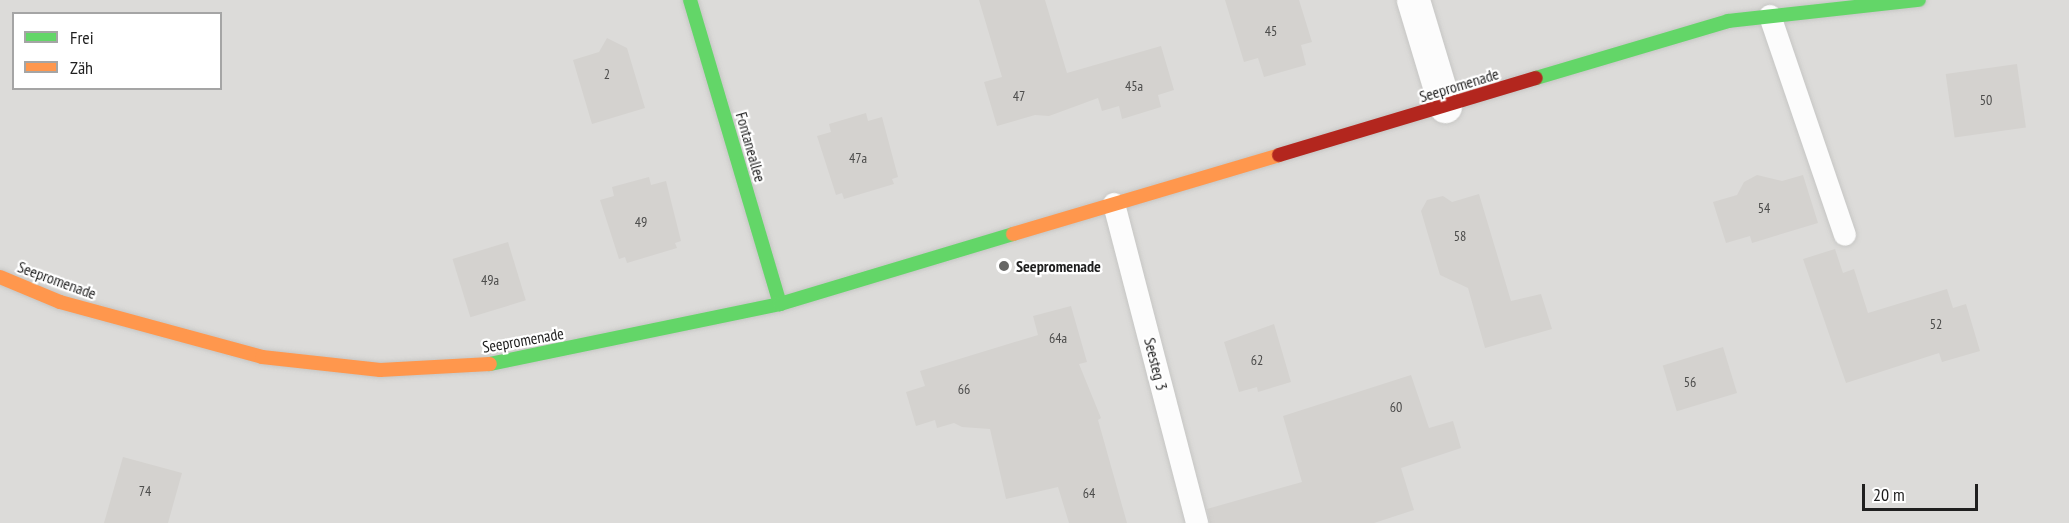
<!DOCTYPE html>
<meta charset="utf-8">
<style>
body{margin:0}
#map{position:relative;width:2069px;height:523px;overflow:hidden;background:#edece8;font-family:"PT Sans Narrow",sans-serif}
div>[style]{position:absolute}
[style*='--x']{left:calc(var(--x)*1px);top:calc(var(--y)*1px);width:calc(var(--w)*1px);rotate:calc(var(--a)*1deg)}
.residential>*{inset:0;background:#dcdbd9}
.building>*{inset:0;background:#d4d2cf;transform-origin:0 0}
.roads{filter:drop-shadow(0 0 2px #c6c6c4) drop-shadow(0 0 2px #c6c6c4)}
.lane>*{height:22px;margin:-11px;padding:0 11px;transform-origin:11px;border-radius:11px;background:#fcfcfc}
.street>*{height:33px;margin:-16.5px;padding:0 16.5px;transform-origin:16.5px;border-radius:16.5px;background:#fcfcfc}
.fast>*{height:14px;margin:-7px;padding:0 7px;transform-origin:7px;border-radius:7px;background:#63d668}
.slow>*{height:14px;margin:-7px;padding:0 7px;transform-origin:7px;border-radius:7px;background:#ff974d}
.jam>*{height:14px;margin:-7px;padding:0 7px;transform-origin:7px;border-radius:7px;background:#b3261e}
.dots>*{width:16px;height:16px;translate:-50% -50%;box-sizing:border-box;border:3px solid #fff;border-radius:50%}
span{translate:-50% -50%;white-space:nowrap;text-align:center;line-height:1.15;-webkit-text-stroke:4.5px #fff;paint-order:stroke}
.number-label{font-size:14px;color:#4c4c4b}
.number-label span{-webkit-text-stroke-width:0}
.street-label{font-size:16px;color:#1f1f1f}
.poi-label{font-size:16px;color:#1f1f1f;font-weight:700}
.left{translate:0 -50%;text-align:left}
.legend{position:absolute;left:12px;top:12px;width:210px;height:78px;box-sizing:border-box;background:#fff;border:2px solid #a5a5a5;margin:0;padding:8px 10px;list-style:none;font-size:18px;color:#1f1f1f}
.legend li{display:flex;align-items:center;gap:12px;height:30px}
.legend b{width:30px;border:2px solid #a5a5a5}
.scale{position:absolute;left:1862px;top:484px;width:116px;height:27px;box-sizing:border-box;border:3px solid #1f1f1f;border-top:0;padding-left:8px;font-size:18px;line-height:21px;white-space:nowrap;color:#1f1f1f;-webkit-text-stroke:4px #fff;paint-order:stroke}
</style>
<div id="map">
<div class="residential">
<i style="clip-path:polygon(evenodd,0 0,2069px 0,2069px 523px,0 523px,0 0,14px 14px,220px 14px,220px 88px,14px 88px,14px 14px)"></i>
</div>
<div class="building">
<i style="clip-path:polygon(979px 0,1045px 0,1067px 73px,1161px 46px,1174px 90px,1158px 95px,1161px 107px,1122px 119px,1119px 106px,1102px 111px,1098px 98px,1049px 116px,1035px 115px,997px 126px,984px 82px,1002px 77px)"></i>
<i style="clip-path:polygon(1225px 0,1299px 0,1312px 42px,1301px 45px,1306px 65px,1264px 77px,1258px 58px,1244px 62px)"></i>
<i style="clip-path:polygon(607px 38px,627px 48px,645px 108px,592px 124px,573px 60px,599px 52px)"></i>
<i style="left:2017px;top:64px;width:64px;height:72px;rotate:82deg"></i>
<i style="clip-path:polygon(866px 113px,868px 121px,882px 117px,898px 177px,892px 179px,894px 184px,844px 199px,842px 193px,836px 195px,817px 136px,831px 132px,829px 124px)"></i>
<i style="clip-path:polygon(1757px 175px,1782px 181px,1803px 175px,1818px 223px,1752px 243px,1750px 236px,1726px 243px,1713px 202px,1737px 195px,1744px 182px)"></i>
<i style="clip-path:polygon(649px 177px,651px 185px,666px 181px,681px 241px,675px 243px,677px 248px,627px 263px,625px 257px,619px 259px,600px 200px,614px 196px,612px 187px)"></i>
<i style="clip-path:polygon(1479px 194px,1511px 301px,1541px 294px,1552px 329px,1485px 348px,1468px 288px,1440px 275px,1421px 211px,1427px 200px,1443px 196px,1452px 202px)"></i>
<i style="left:508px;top:242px;width:61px;height:58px;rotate:73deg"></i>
<i style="clip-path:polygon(1835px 249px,1843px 273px,1854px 269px,1868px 313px,1947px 289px,1953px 308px,1966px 304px,1980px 351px,1942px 362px,1939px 353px,1846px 383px,1803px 259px)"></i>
<i style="clip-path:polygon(1071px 306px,1087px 362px,1079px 364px,1101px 418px,1098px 420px,1127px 523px,1069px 523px,1058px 487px,1006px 499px,990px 429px,962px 427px,954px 423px,937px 428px,935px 420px,916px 426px,906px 392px,925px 386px,920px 371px,1038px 335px,1033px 316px)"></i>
<i style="clip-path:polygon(1274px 324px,1291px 382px,1258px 392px,1257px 387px,1239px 392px,1224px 342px)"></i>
<i style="left:1723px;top:347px;width:48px;height:63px;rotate:73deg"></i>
<i style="clip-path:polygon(1411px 375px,1429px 428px,1453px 421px,1461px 448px,1401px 468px,1414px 510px,1374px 523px,1210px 523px,1207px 509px,1302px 482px,1283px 416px)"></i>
<i style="clip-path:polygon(123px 457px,182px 473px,168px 523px,104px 523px)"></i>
</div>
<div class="roads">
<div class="lane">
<i style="--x:1770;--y:16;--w:231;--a:71.1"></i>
<i style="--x:1114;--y:204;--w:330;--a:75.4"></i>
</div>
<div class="street">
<i style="--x:1413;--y:0;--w:111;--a:73.2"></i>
</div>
<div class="fast">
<i style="--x:690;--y:0;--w:317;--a:73.5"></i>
<i style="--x:1536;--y:78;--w:200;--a:-16.5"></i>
<i style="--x:1728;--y:21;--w:192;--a:-6.3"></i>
<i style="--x:490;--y:364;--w:296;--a:-11.7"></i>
<i style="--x:780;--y:304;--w:243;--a:-16.7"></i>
</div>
<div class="slow">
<i style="--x:1013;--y:234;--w:277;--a:-16.5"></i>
<i style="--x:0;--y:277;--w:65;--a:22.6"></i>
<i style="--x:60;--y:302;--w:209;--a:15.2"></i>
<i style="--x:262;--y:357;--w:119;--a:6.3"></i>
<i style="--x:380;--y:370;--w:110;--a:-3.1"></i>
</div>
<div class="jam">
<i style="--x:1279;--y:155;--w:268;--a:-16.7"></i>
</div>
</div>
<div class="dots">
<i style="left:1004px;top:266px;background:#676765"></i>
</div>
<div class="number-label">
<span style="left:1271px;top:31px">45</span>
<span style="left:607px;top:74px">2</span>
<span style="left:1134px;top:86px">45a</span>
<span style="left:1019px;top:96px">47</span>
<span style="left:1986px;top:100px">50</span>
<span style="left:858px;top:158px">47a</span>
<span style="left:1764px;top:208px">54</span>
<span style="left:641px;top:222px">49</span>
<span style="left:1460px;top:236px">58</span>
<span style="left:490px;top:280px">49a</span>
<span style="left:1936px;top:324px">52</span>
<span style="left:1058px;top:338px">64a</span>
<span style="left:1257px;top:360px">62</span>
<span style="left:1690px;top:382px">56</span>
<span style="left:964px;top:389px">66</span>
<span style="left:1396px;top:407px">60</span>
<span style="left:145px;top:491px">74</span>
<span style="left:1089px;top:493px">64</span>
</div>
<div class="street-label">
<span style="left:1459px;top:85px;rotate:-17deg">Seepromenade</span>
<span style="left:751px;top:147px;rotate:74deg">Fontaneallee</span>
<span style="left:57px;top:280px;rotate:20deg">Seepromenade</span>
<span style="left:523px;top:340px;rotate:-10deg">Seepromenade</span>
<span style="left:1156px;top:364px;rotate:76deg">Seesteg 3</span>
</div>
<div class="poi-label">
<span class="left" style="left:1016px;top:266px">Seepromenade</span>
</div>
<ul class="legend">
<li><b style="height:8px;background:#63d668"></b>Frei</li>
<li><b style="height:8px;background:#ff974d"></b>Zäh</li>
</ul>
<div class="scale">20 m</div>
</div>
